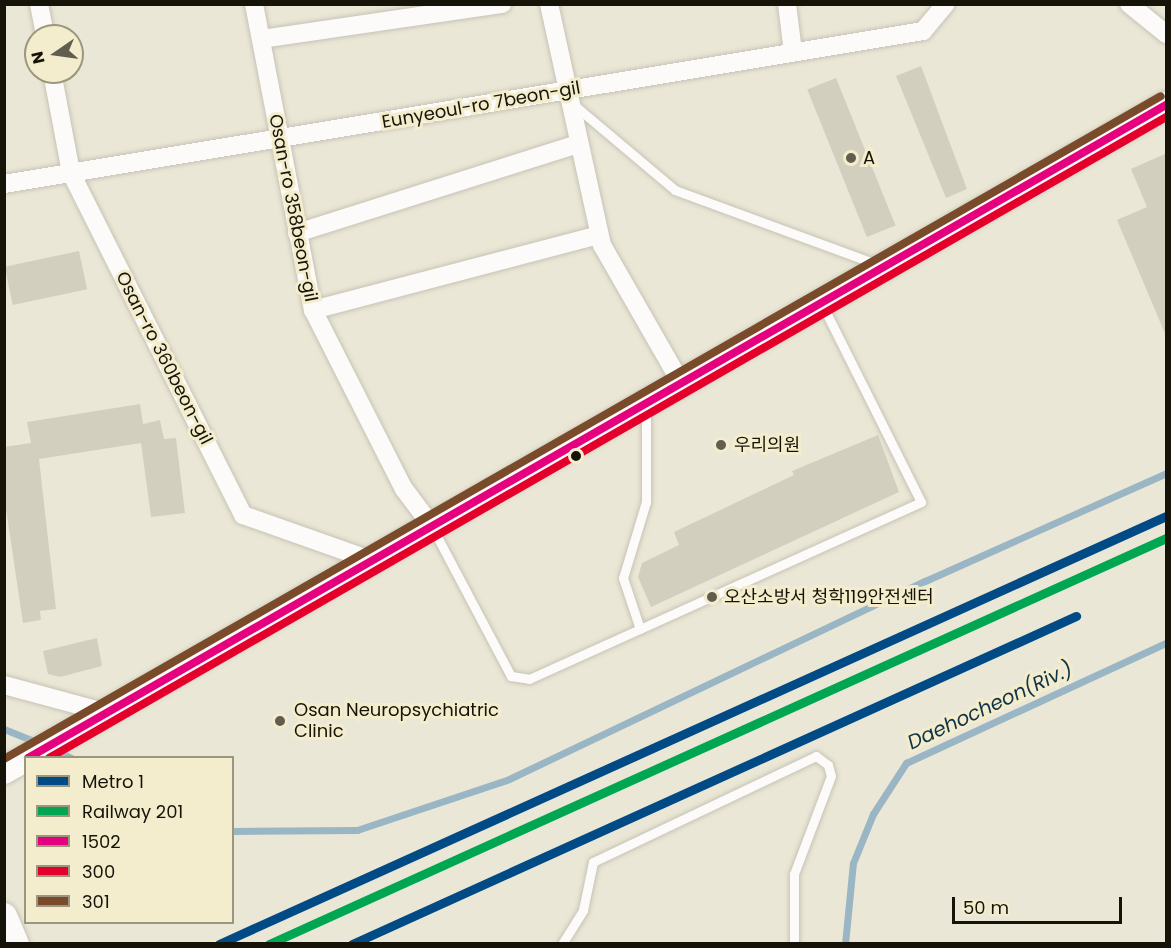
<!DOCTYPE html>
<meta charset="utf-8">
<style>
body{margin:0}
#map{position:relative;width:1171px;height:948px;overflow:hidden;background:#ebe7d6;font-family:Poppins,"Noto Sans KR",sans-serif}
div>[style]{position:absolute}
[style*='--x']{left:calc(var(--x)*1px);top:calc(var(--y)*1px);width:calc(var(--w)*1px);rotate:calc(var(--a)*1deg)}
.stream>*{height:7px;margin:-3.5px;padding:0 3.5px;transform-origin:3.5px;border-radius:3.5px;background:#9ab6c4}
.building>*{inset:0;background:#d3cfbf;transform-origin:0 0}
.roads{filter:drop-shadow(0 0 2px #c6c3b6) drop-shadow(0 0 2px #c6c3b6)}
.lane>*{height:9px;margin:-4.5px;padding:0 4.5px;transform-origin:4.5px;border-radius:4.5px;background:#fcfbf9}
.street>*{height:18px;margin:-9px;padding:0 9px;transform-origin:9px;border-radius:9px;background:#fcfbf9}
.secondary>*{height:26px;margin:-13px;padding:0 13px;transform-origin:13px;border-radius:13px;background:#fcfbf9}
.bus-1>*{height:8px;margin:-4px;padding:0 4px;transform-origin:4px;border-radius:4px;background:#e5007d}
.bus-2>*{height:8px;margin:-4px;padding:0 4px;transform-origin:4px;border-radius:4px;background:#e4002b}
.bus-3>*{height:8px;margin:-4px;padding:0 4px;transform-origin:4px;border-radius:4px;background:#7a4b2a}
.rail-1>*{height:9px;margin:-4.5px;padding:0 4.5px;transform-origin:4.5px;border-radius:4.5px;background:#00a651}
.metro-1>*{height:9px;margin:-4.5px;padding:0 4.5px;transform-origin:4.5px;border-radius:4.5px;background:#004a85}
.dots>*{width:16px;height:16px;translate:-50% -50%;box-sizing:border-box;border:3px solid #f4edcd;border-radius:50%}
span{translate:-50% -50%;white-space:nowrap;text-align:center;line-height:1.15;-webkit-text-stroke:6px #f4edcd;paint-order:stroke}
.street-label{font-size:18px;color:#161408}
.poi-label{font-size:18px;color:#161408}
.left{translate:0 -50%;text-align:left}
.water-label{font-size:20px;color:#113448;font-style:italic}
.frame{position:absolute;inset:0;border:6px solid #161408;pointer-events:none}
.legend{position:absolute;left:24px;top:756px;width:210px;height:168px;box-sizing:border-box;background:#f4edcd;border:2px solid #9b967e;margin:0;padding:8px 10px;list-style:none;font-size:18px;color:#161408}
.legend li{display:flex;align-items:center;gap:12px;height:30px}
.legend b{width:30px;border:2px solid #9b967e}
.north{position:absolute;left:24px;top:24px;width:60px;height:60px;box-sizing:border-box;background:#f4edcd;border:2px solid #9b967e;border-radius:50%;rotate:257deg;font-size:16px;font-weight:700;line-height:24px;text-align:center;color:#161408}
.north::after{content:'';display:block;margin:auto;width:21px;height:27px;background:#615e50;clip-path:polygon(50% 0,100% 100%,50% 72%,0 100%)}
.scale{position:absolute;left:952px;top:897px;width:170px;height:27px;box-sizing:border-box;border:3px solid #161408;border-top:0;padding-left:8px;font-size:18px;line-height:21px;white-space:nowrap;color:#161408;-webkit-text-stroke:4px #f4edcd;paint-order:stroke}
</style>
<div id="map">
<div class="stream">
<i style="--x:4;--y:729;--w:40;--a:22"></i>
<i style="--x:54;--y:750;--w:19;--a:25"></i>
<i style="--x:232;--y:831;--w:125;--a:-0.5"></i>
<i style="--x:357;--y:830;--w:160;--a:-18.5"></i>
<i style="--x:509;--y:779;--w:461;--a:-25.5"></i>
<i style="--x:925;--y:581;--w:264;--a:-24.1"></i>
<i style="--x:845;--y:944;--w:81;--a:-84.4"></i>
<i style="--x:853;--y:863;--w:53;--a:-67.8"></i>
<i style="--x:873;--y:814;--w:61;--a:-57.1"></i>
<i style="--x:906;--y:763;--w:286;--a:-24.8"></i>
</div>
<div class="building">
<i style="clip-path:polygon(921px 66px,967px 189px,946px 198px,896px 76px)"></i>
<i style="left:836px;top:78px;width:159px;height:31px;rotate:68deg"></i>
<i style="clip-path:polygon(1167px 153px,1167px 336px,1166px 336px,1117px 220px,1147px 207px,1131px 169px)"></i>
<i style="left:79px;top:251px;width:39px;height:76px;rotate:78deg"></i>
<i style="clip-path:polygon(140px 404px,143px 424px,160px 420px,164px 439px,176px 438px,185px 513px,151px 517px,141px 443px,39px 459px,56px 609px,40px 611px,41px 620px,23px 623px,4px 496px,4px 447px,31px 443px,27px 422px)"></i>
<i style="clip-path:polygon(878px 435px,899px 492px,651px 607px,638px 577px,642px 563px,679px 545px,674px 532px,794px 475px,792px 471px)"></i>
<i style="clip-path:polygon(97px 638px,102px 666px,60px 677px,48px 674px,43px 651px)"></i>
</div>
<div class="roads">
<div class="lane">
<i style="--x:574;--y:105;--w:132;--a:40.1"></i>
<i style="--x:675;--y:190;--w:217;--a:20.2"></i>
<i style="--x:432;--y:527;--w:169;--a:62.1"></i>
<i style="--x:511;--y:676;--w:18;--a:9"></i>
<i style="--x:529;--y:679;--w:430;--a:-24.3"></i>
<i style="--x:921;--y:502;--w:221;--a:-116.6"></i>
<i style="--x:640;--y:629;--w:54;--a:-108.4"></i>
<i style="--x:623;--y:578;--w:79;--a:-73.2"></i>
<i style="--x:646;--y:502;--w:95;--a:-90"></i>
<i style="--x:562;--y:944;--w:40;--a:-58"></i>
<i style="--x:583;--y:910;--w:49;--a:-78.2"></i>
<i style="--x:593;--y:862;--w:247;--a:-25.4"></i>
<i style="--x:816;--y:756;--w:15;--a:37"></i>
<i style="--x:828;--y:765;--w:11;--a:75"></i>
<i style="--x:831;--y:776;--w:105;--a:110.7"></i>
<i style="--x:794;--y:874;--w:70;--a:90"></i>
</div>
<div class="street">
<i style="--x:39;--y:4;--w:33;--a:79"></i>
<i style="--x:254;--y:4;--w:312;--a:79.1"></i>
<i style="--x:313;--y:310;--w:201;--a:63.1"></i>
<i style="--x:404;--y:489;--w:45;--a:53.1"></i>
<i style="--x:549;--y:4;--w:247;--a:77.6"></i>
<i style="--x:602;--y:245;--w:159;--a:60.2"></i>
<i style="--x:787;--y:4;--w:48;--a:82.9"></i>
<i style="--x:1129;--y:4;--w:48;--a:39"></i>
<i style="--x:261;--y:39;--w:244;--a:-8.3"></i>
<i style="--x:52;--y:72;--w:103;--a:79.3"></i>
<i style="--x:71;--y:173;--w:383;--a:63.3"></i>
<i style="--x:243;--y:515;--w:135;--a:19.5"></i>
<i style="--x:4;--y:184;--w:932;--a:-9.45"></i>
<i style="--x:923;--y:31;--w:35;--a:-50"></i>
<i style="--x:297;--y:233;--w:295;--a:-17.6"></i>
<i style="--x:313;--y:310;--w:296;--a:-14.7"></i>
<i style="--x:4;--y:685;--w:104;--a:15.1"></i>
</div>
<div class="secondary">
<i style="--x:4;--y:771;--w:1339;--a:-29.82"></i>
<i style="--x:4;--y:916;--w:30;--a:67"></i>
</div>
</div>
<div class="bus-1">
<i style="--x:28;--y:758;--w:1312;--a:-29.85"></i>
</div>
<div class="bus-2">
<i style="--x:49;--y:758;--w:1288;--a:-29.85"></i>
</div>
<div class="bus-3">
<i style="--x:4;--y:759;--w:1333;--a:-29.81"></i>
</div>
<div class="rail-1">
<i style="--x:269;--y:944;--w:985;--a:-24.35"></i>
</div>
<div class="metro-1">
<i style="--x:219;--y:944;--w:1039;--a:-24.32"></i>
<i style="--x:352;--y:944;--w:795;--a:-24.37"></i>
</div>
<div class="dots">
<i style="left:851px;top:158px;background:#615e50"></i>
<i style="left:721px;top:445px;background:#615e50"></i>
<i style="left:576px;top:456px;background:#161408"></i>
<i style="left:712px;top:597px;background:#615e50"></i>
<i style="left:280px;top:721px;background:#615e50"></i>
</div>
<div class="street-label">
<span style="left:481px;top:105px;rotate:-10deg">Eunyeoul-ro 7beon-gil</span>
<span style="left:293px;top:208px;rotate:79deg">Osan-ro 358beon-gil</span>
<span style="left:164px;top:358px;rotate:63deg">Osan-ro 360beon-gil</span>
</div>
<div class="poi-label">
<span class="left" style="left:863px;top:158px">A</span>
<span class="left" style="left:734px;top:445px">우리의원</span>
<span class="left" style="left:724px;top:597px">오산소방서 청학119안전센터</span>
<span class="left" style="left:294px;top:721px">Osan Neuropsychiatric<br>Clinic</span>
</div>
<div class="water-label">
<span style="left:990px;top:706px;rotate:-25deg">Daehocheon(Riv.)</span>
</div>
<div class="frame"></div>
<ul class="legend">
<li><b style="height:8px;background:#004a85"></b>Metro 1</li>
<li><b style="height:8px;background:#00a651"></b>Railway 201</li>
<li><b style="height:8px;background:#e5007d"></b>1502</li>
<li><b style="height:8px;background:#e4002b"></b>300</li>
<li><b style="height:8px;background:#7a4b2a"></b>301</li>
</ul>
<div class="north">N</div>
<div class="scale">50 m</div>
</div>
